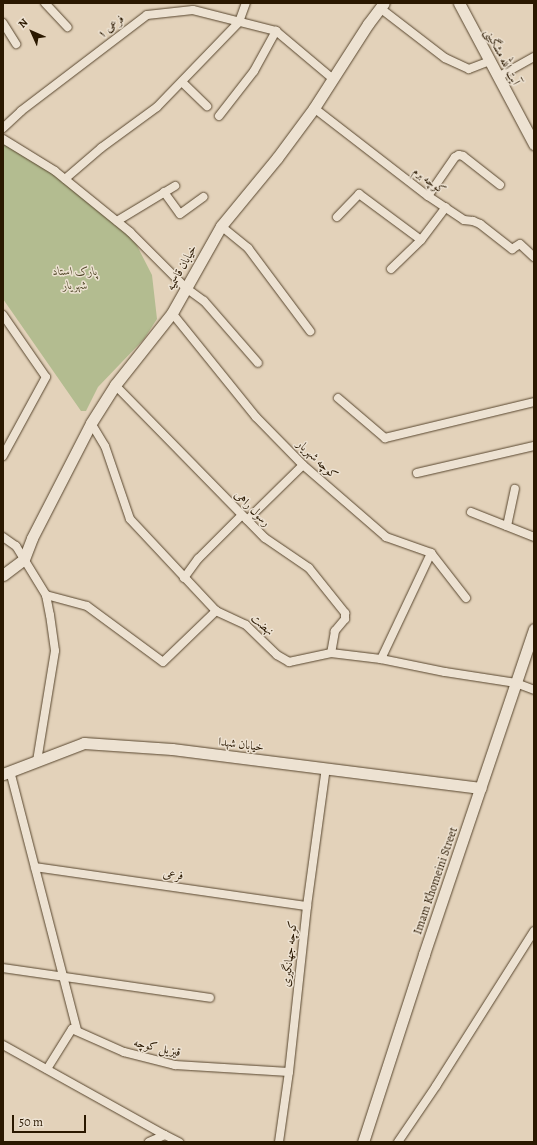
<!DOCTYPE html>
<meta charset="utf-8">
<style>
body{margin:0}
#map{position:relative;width:537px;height:1145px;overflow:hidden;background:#e3d2ba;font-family:Alegreya,Amiri,serif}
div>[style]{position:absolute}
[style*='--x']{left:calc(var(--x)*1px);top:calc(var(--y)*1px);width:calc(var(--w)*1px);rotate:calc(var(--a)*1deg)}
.green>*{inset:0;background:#b3bc90}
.roads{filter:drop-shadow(0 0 1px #58462e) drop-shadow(0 0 1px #58462e)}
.street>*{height:8px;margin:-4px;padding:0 4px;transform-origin:4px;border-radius:4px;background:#ede2d2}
.secondary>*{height:11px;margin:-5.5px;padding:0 5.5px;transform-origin:5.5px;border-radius:5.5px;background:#ede2d2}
span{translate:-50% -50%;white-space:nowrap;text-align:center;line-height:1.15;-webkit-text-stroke:3px #ede2d2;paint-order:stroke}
.street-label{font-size:12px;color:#2a1800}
.park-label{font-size:12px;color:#53492b;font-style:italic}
.frame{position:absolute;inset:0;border:4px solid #2a1800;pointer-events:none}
.north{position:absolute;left:12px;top:12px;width:40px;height:40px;-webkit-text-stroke:3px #ede2d2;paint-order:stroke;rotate:315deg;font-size:11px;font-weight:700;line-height:16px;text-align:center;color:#2a1800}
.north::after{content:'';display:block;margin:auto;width:14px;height:18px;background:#2a1800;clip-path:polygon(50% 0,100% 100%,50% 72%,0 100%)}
.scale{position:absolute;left:12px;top:1115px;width:74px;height:18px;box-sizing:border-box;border:2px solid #2a1800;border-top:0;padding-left:5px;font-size:12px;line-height:14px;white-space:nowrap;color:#2a1800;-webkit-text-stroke:3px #ede2d2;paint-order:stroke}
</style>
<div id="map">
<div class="green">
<i style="clip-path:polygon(3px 139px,55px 171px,130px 232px,152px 275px,157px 319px,144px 339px,98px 387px,86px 411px,81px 411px,3px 299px)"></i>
</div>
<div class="roads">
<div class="street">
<i style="--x:45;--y:3;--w:33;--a:47"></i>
<i style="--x:380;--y:8;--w:82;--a:37.6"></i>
<i style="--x:445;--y:58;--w:26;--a:25"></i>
<i style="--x:469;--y:69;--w:22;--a:-21"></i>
<i style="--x:3;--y:23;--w:25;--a:58"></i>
<i style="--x:498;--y:77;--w:41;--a:-29.1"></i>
<i style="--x:182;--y:82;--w:35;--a:44"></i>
<i style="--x:314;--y:108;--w:144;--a:37.7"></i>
<i style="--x:428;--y:196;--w:43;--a:33.7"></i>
<i style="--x:464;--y:220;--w:9;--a:6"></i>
<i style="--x:473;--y:221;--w:8;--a:23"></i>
<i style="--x:480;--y:224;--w:41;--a:38"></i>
<i style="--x:512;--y:249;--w:9;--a:-32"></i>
<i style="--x:520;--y:244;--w:19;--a:43"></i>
<i style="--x:219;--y:116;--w:57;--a:-52.1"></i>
<i style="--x:254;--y:71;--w:46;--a:-61.2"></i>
<i style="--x:3;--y:128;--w:25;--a:-43"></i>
<i style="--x:21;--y:111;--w:158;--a:-37.3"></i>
<i style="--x:147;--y:15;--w:46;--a:-6.2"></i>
<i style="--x:193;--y:10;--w:86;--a:14.2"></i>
<i style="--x:276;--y:31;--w:75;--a:40.1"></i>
<i style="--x:3;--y:139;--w:61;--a:31.6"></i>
<i style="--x:55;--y:171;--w:97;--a:39.1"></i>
<i style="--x:130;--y:232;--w:79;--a:45"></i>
<i style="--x:186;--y:288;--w:22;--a:36"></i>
<i style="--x:204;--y:301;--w:82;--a:48.9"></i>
<i style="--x:65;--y:179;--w:48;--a:-40.7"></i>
<i style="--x:101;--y:148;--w:69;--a:-36.2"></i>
<i style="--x:157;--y:107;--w:118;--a:-46"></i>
<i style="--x:239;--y:22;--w:20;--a:-70"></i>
<i style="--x:164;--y:192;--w:27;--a:54"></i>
<i style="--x:180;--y:214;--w:29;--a:-36"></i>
<i style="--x:428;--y:196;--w:47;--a:-55.3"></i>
<i style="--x:455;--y:157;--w:4;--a:-27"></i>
<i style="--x:459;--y:155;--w:4;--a:14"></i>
<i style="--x:463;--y:156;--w:47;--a:38.1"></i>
<i style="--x:337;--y:217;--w:32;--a:-46"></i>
<i style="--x:359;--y:194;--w:77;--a:36.6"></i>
<i style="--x:117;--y:221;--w:68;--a:-31.1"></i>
<i style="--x:221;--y:226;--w:35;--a:39"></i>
<i style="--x:248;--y:248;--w:104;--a:53.2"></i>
<i style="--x:391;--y:269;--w:42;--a:-44"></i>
<i style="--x:421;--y:240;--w:41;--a:-52.9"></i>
<i style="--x:172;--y:313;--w:134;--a:51.1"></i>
<i style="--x:256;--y:417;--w:67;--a:45.6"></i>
<i style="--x:303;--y:465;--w:110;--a:40.9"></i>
<i style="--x:386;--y:537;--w:48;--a:19.6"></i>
<i style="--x:431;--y:553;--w:57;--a:52.1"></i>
<i style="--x:3;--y:315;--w:75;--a:55.3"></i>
<i style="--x:46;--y:377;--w:90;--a:118.6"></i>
<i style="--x:115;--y:385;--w:214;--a:45.6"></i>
<i style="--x:265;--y:538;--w:53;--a:34.3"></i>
<i style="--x:309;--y:568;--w:58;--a:51.3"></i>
<i style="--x:345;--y:613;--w:6;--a:90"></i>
<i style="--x:345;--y:619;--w:16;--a:130"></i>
<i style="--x:335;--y:631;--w:22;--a:100"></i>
<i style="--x:338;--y:398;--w:62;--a:40.4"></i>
<i style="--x:385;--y:438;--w:153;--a:-13.6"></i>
<i style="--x:91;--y:423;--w:27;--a:59"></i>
<i style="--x:105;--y:446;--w:77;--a:71.1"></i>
<i style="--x:130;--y:519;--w:126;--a:46.9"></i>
<i style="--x:216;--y:611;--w:33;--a:25"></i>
<i style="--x:246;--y:625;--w:43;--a:44.1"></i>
<i style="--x:277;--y:655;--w:14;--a:30"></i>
<i style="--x:289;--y:662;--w:43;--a:-12.1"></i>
<i style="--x:331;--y:653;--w:50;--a:6.8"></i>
<i style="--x:381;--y:659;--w:65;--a:11.5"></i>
<i style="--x:445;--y:672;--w:72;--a:8.8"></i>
<i style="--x:516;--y:683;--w:19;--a:21"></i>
<i style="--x:417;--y:473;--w:120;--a:-13"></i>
<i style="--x:471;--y:512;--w:68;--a:21.6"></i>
<i style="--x:247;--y:520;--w:78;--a:-44.5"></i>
<i style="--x:507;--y:526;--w:38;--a:-78"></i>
<i style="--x:3;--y:537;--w:16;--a:35"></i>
<i style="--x:16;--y:546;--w:57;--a:58.5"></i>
<i style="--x:46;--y:595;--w:20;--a:79"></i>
<i style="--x:50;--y:615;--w:36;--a:82"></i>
<i style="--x:55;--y:651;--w:111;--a:99.3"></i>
<i style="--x:184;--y:578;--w:24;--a:-54"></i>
<i style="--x:198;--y:559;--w:61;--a:-45"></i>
<i style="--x:46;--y:595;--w:42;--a:15"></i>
<i style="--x:87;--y:606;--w:94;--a:36.4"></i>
<i style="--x:163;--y:662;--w:74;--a:-43.9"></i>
<i style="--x:381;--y:659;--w:117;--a:-64.7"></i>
<i style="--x:10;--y:771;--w:268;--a:75.5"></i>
<i style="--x:35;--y:867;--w:275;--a:8.2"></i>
<i style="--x:3;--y:968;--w:209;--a:8.2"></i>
<i style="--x:3;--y:1045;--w:185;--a:29.1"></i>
<i style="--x:47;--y:1069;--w:47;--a:-58"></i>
<i style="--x:72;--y:1029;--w:57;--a:23.9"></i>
<i style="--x:124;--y:1052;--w:53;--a:14.3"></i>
<i style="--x:175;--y:1065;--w:114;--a:3.5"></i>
<i style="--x:149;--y:1142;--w:17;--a:-24"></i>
<i style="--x:165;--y:1135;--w:16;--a:27"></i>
<i style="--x:279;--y:1142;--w:71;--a:-81.9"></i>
<i style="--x:289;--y:1072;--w:167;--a:-83.8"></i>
<i style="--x:307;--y:906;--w:139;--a:-82.2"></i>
<i style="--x:398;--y:1142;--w:68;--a:-55.8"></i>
<i style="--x:436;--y:1086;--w:183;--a:-57.7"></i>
</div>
<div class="secondary">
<i style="--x:459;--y:3;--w:160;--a:62"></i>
<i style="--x:3;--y:575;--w:26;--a:-37"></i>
<i style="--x:24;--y:559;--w:22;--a:-69"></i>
<i style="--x:32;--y:538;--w:129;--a:-62.8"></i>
<i style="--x:91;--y:423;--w:45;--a:-57.7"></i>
<i style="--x:115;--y:385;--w:92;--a:-51.6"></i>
<i style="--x:172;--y:313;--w:100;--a:-60.6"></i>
<i style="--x:221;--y:226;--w:88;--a:-50.5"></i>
<i style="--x:277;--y:158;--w:62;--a:-53.5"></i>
<i style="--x:314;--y:108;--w:100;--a:-57.3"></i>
<i style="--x:368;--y:24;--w:26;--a:-53"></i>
<i style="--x:3;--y:774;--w:87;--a:-20.9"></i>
<i style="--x:84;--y:743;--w:88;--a:3.9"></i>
<i style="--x:172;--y:749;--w:311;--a:7.2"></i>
<i style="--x:363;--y:1142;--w:198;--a:-72"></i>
<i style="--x:424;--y:954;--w:343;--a:-71.3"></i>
</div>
</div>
<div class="street-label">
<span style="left:111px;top:27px;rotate:-38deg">فرعی ۱</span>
<span style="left:502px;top:57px;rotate:62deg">آیت الله مشگینی</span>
<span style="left:429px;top:181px;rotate:36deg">کوچه برم</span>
<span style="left:182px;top:268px;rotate:-61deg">خیابان قاسمیه</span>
<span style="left:317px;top:460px;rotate:43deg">کوچه شهریار</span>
<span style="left:252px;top:509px;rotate:45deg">رسول راهی</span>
<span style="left:262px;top:625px;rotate:41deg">نهضت</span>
<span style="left:241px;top:745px;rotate:7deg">خیابان شهدا</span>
<span style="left:173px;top:875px;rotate:8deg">فرعی</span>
<span style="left:436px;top:881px;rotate:-71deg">Imam Khomeini Street</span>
<span style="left:290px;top:954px;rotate:-84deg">کوچه جهانگیری</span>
<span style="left:157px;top:1048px;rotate:13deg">قیزیل کوچه</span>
</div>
<div class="park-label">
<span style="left:75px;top:279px">پارک استاد<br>شهریار</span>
</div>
<div class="frame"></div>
<div class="north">N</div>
<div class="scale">50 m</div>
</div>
